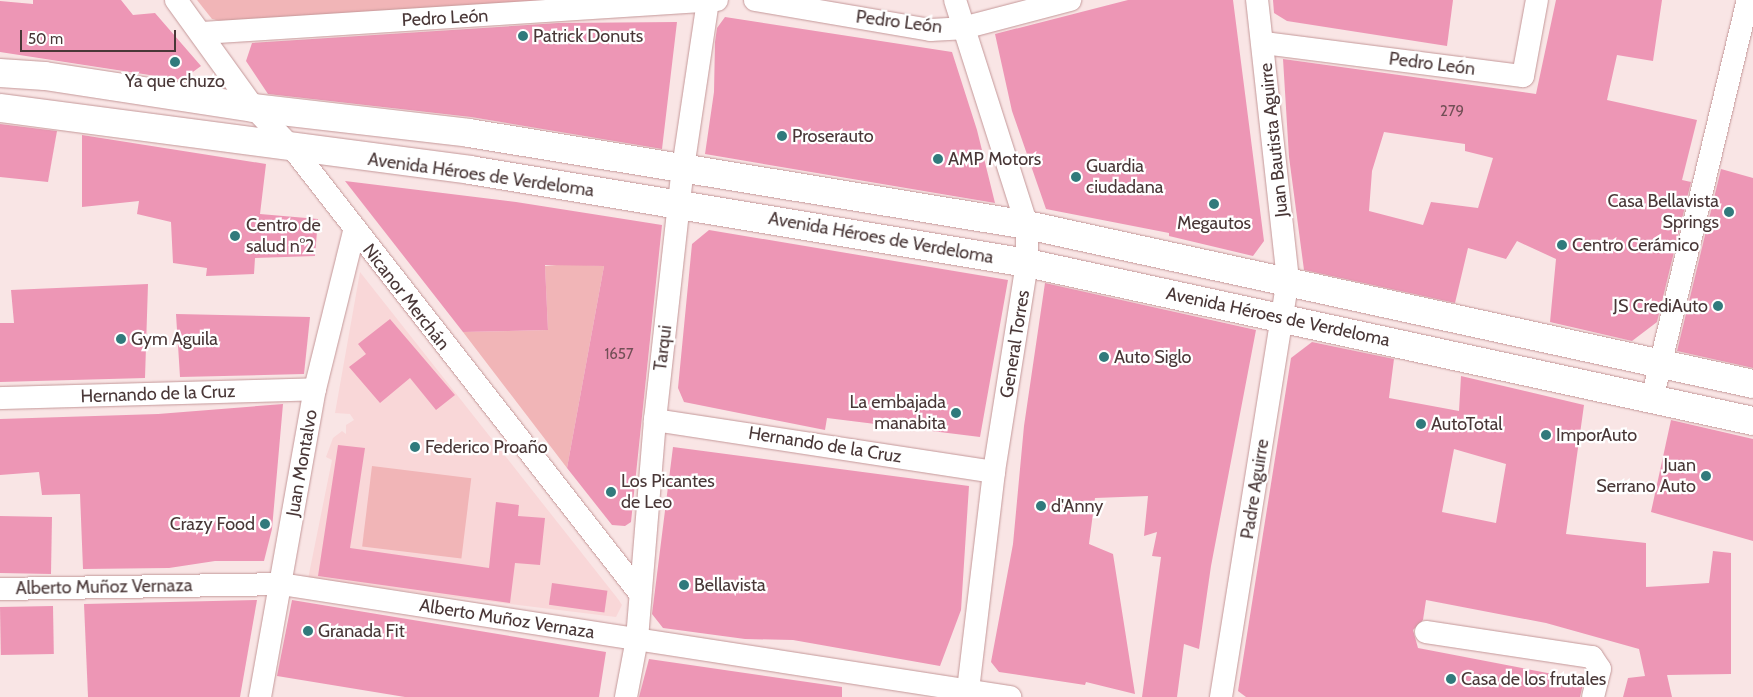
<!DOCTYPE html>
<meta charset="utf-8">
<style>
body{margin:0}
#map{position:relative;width:1753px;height:697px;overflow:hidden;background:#f9e5e5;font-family:Cabin,sans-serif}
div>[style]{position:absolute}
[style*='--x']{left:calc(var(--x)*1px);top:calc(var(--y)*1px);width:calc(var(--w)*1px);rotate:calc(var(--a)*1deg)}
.built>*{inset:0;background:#f9d7d8}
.green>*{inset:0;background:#f1b5b7;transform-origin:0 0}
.building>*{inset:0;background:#ed96b5;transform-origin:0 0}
.roads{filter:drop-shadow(0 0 1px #c49899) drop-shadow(0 0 1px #c49899)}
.street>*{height:22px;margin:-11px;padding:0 11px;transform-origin:11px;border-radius:11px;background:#fff}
.secondary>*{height:28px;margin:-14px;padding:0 14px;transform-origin:14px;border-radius:14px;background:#fff}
.dots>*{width:14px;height:14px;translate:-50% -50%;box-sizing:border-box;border:2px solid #fff;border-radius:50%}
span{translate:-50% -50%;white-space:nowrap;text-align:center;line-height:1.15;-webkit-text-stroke:4.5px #fff;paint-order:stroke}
.number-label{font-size:15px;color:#724f56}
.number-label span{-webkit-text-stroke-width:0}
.street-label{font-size:18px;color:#493737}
.poi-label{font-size:18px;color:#493737}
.left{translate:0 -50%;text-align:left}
.right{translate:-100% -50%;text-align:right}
.scale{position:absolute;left:20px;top:30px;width:156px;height:22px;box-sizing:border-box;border:2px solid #493737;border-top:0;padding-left:6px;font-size:15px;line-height:18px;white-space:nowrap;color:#493737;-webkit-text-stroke:4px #fff;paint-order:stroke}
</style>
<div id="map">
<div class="built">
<i style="clip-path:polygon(360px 272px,618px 599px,622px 605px,616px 617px,308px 579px,332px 460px,326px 457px,333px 438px,342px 431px,346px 434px,346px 425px,354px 420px,350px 414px,335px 413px)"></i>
</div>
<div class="green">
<i style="clip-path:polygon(197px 0,565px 0,220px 21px,212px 19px)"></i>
<i style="clip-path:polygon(568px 264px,604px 266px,567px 468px,463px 332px,548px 330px,545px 266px)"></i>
<i style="left:372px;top:466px;width:100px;height:81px;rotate:7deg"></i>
</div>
<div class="building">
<i style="clip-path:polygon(33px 0,121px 0,133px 15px,155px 13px,201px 66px,182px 80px,0 52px,0 1px,33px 4px)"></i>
<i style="clip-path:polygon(1128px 0,1233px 0,1264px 241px,1253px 256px,1169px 236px,1169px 233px,1046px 209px,1012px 111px,995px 34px)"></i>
<i style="clip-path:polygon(1273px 0,1453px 0,1447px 46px,1287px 21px,1274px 13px)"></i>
<i style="clip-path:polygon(evenodd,1556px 0,1662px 0,1653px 61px,1617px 55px,1607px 100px,1697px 120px,1682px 180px,1691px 182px,1657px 322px,1632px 341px,1550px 322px,1556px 259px,1517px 241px,1506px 259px,1468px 248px,1455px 303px,1304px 270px,1289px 157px,1283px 59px,1536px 94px,1556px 0,1384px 132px,1465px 144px,1465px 151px,1493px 158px,1478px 208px,1431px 202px,1423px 225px,1369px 211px,1372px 171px,1384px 132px)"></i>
<i style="clip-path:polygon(725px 17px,952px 52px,977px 130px,995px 203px,705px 154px,714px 92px,715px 42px,717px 28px)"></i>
<i style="clip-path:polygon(677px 22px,662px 149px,471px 117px,268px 94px,246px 61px,252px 43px,558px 23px)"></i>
<i style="clip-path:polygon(0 124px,57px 131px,48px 182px,0 177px)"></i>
<i style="clip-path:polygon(82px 135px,266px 164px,260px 214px,318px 219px,315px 256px,255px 258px,254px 274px,206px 276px,207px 268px,173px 263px,171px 222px,137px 214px,139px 201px,82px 207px)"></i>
<i style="clip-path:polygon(1721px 169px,1753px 178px,1753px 368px,1677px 351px)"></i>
<i style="clip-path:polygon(345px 181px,516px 202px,662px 225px,631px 522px,625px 526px,612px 525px,567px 468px,604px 266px,545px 265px,548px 330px,463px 332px)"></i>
<i style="clip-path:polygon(709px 230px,1008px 280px,980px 437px,827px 418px,825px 430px,684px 402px,678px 388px,692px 244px)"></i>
<i style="clip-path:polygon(1045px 283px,1256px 330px,1211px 566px,1199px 649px,1184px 644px,1177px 697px,1142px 697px,1161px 557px,1152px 556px,1157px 532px,1144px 536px,1148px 496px,1095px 498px,1089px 544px,1113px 554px,1135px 694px,1086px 682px,1085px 685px,999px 672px,991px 662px,1013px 544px,1024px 426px)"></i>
<i style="clip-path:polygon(148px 284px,145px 378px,0 382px,0 323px,14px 323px,11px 290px)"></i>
<i style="clip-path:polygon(176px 314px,310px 317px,304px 374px,180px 377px)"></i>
<i style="clip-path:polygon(390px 319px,455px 395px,436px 410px,410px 378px,380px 403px,349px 367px,366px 354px,358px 344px)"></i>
<i style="clip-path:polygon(evenodd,1312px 342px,1394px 359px,1389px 398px,1459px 411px,1461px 376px,1584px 405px,1566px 534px,1646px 543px,1646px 587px,1709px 583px,1713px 551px,1731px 553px,1731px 674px,1667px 675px,1672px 697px,1623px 697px,1628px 678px,1645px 676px,1639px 649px,1546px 623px,1426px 600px,1423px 620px,1413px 630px,1418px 648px,1584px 680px,1580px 697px,1246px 697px,1238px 691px,1291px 358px,1312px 342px,1454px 449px,1506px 464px,1496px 523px,1442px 512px,1454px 449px)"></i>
<i style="clip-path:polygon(283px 404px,272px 529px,264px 561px,215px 561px,169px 568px,83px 569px,80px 494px,42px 495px,39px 472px,0 475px,0 419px,158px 414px)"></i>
<i style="clip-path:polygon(1671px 420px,1753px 439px,1753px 541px,1651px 512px)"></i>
<i style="clip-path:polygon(338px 445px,365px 448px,350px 548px,489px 568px,496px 502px,519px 505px,518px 516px,545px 518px,540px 565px,515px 563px,510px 603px,318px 576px)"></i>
<i style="clip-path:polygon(673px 447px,969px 486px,961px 610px,940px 666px,793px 640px,745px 639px,663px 628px,652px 614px)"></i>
<i style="left:0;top:516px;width:52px;height:57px;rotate:1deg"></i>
<i style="left:552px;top:583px;width:56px;height:22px;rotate:8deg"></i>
<i style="clip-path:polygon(257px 600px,240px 697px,88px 697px,84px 604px)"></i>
<i style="clip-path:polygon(292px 600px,606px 652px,599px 697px,405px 697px,277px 676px)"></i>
<i style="left:53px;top:606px;width:48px;height:53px;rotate:89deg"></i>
<i style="clip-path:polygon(649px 659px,842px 687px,842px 697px,639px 697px)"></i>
</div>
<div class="roads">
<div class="street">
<i style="--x:176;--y:0;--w:133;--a:54.2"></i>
<i style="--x:254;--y:108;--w:58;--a:46.4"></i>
<i style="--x:294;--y:150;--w:559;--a:52.04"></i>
<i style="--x:755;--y:0;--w:178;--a:9.7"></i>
<i style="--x:930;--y:30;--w:33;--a:-3"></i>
<i style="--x:963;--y:28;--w:111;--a:-14.7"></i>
<i style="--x:955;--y:0;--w:236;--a:72.3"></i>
<i style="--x:1027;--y:225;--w:38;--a:90"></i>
<i style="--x:1027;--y:263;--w:212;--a:99"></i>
<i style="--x:994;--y:472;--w:227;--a:96.8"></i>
<i style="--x:202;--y:33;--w:516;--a:-3.67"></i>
<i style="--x:1264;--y:43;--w:261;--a:7.3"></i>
<i style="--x:1523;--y:76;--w:77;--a:-79.6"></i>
<i style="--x:0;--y:398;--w:315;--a:-1.6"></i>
<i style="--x:1652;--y:399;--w:410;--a:-76.5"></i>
<i style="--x:655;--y:420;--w:343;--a:8.7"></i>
<i style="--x:0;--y:589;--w:281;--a:-1"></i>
<i style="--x:281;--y:584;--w:738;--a:8.81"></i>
<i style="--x:1426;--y:632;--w:168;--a:8.6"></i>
<i style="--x:1592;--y:657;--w:14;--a:56"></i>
<i style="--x:1600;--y:669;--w:29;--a:104"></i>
<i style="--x:260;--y:697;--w:313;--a:-79.9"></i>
<i style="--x:315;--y:389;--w:163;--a:-76.1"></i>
<i style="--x:626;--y:697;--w:59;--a:-79.3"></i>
<i style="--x:637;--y:639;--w:220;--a:-85.3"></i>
<i style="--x:655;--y:420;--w:254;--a:-83.7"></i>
<i style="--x:683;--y:168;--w:170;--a:-81.5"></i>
<i style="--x:1221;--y:697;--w:422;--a:-80.9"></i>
<i style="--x:1288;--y:280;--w:282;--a:-96.3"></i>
</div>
<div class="secondary">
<i style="--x:0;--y:73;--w:45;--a:3.8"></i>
<i style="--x:45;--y:76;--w:211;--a:8.7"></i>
<i style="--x:254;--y:108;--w:216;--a:6.6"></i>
<i style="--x:469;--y:133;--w:566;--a:9.36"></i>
<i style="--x:1027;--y:225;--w:743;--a:12.35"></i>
<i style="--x:0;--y:108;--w:474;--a:7.5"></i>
<i style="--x:470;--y:170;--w:565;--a:9.48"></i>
<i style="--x:1027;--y:263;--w:743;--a:12.28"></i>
</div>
</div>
<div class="dots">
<i style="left:523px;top:36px;background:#317a7c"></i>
<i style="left:175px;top:62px;background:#317a7c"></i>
<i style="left:782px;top:136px;background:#317a7c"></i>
<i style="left:938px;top:159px;background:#317a7c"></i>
<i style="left:1076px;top:177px;background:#317a7c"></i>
<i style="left:1214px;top:204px;background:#317a7c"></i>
<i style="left:1729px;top:212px;background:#317a7c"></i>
<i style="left:235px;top:236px;background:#317a7c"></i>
<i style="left:1562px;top:245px;background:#317a7c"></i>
<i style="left:1718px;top:306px;background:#317a7c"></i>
<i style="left:121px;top:339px;background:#317a7c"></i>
<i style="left:1104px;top:357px;background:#317a7c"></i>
<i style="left:956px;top:413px;background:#317a7c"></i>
<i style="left:1421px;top:424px;background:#317a7c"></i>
<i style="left:1546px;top:435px;background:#317a7c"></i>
<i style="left:415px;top:447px;background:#317a7c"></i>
<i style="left:1706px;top:476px;background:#317a7c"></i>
<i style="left:611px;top:492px;background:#317a7c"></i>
<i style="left:1041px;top:506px;background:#317a7c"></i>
<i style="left:265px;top:524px;background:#317a7c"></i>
<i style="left:684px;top:585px;background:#317a7c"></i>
<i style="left:308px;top:631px;background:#317a7c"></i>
<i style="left:1451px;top:679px;background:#317a7c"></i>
</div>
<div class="number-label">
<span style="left:1452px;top:112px">279</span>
<span style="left:619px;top:355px">1657</span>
</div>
<div class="street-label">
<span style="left:445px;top:18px;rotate:-3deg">Pedro León</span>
<span style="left:899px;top:22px;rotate:7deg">Pedro León</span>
<span style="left:1432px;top:64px;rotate:7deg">Pedro León</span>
<span style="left:1274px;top:140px;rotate:-96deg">Juan Bautista Aguirre</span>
<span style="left:481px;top:175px;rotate:8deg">Avenida Héroes de Verdeloma</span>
<span style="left:881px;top:238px;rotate:10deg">Avenida Héroes de Verdeloma</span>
<span style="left:406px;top:297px;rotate:52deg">Nicanor Merchán</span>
<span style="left:1278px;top:317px;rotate:12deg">Avenida Héroes de Verdeloma</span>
<span style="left:1015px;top:344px;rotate:-81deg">General Torres</span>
<span style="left:663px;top:348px;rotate:-83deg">Tarqui</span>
<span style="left:158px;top:394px;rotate:-2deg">Hernando de la Cruz</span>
<span style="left:825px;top:445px;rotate:9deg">Hernando de la Cruz</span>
<span style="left:302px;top:463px;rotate:-80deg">Juan Montalvo</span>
<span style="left:1255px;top:489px;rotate:-81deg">Padre Aguirre</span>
<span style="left:104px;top:587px;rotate:-1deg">Alberto Muñoz Vernaza</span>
<span style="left:507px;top:619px;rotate:9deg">Alberto Muñoz Vernaza</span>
</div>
<div class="poi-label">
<span class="left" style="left:533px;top:36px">Patrick Donuts</span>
<span style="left:175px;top:81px">Ya que chuzo</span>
<span class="left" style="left:792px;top:136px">Proserauto</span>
<span class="left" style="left:948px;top:159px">AMP Motors</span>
<span class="left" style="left:1086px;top:177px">Guardia<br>ciudadana</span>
<span class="right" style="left:1719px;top:212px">Casa Bellavista<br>Springs</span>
<span style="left:1214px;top:223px">Megautos</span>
<span class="left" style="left:246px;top:236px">Centro de<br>salud n°2</span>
<span class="left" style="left:1572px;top:245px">Centro Cerámico</span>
<span class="right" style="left:1708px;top:306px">JS CrediAuto</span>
<span class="left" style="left:131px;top:339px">Gym Aguila</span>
<span class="left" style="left:1114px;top:357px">Auto Siglo</span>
<span class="right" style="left:946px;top:413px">La embajada<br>manabita</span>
<span class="left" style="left:1431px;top:424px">AutoTotal</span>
<span class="left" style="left:1556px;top:435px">ImporAuto</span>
<span class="left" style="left:425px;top:447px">Federico Proaño</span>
<span class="right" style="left:1696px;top:476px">Juan<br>Serrano Auto</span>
<span class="left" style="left:621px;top:492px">Los Picantes<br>de Leo</span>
<span class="left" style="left:1051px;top:506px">d'Anny</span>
<span class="right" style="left:255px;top:524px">Crazy Food</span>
<span class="left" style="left:694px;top:585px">Bellavista</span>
<span class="left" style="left:318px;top:631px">Granada Fit</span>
<span class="left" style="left:1461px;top:679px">Casa de los frutales</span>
</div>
<div class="scale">50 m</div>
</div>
